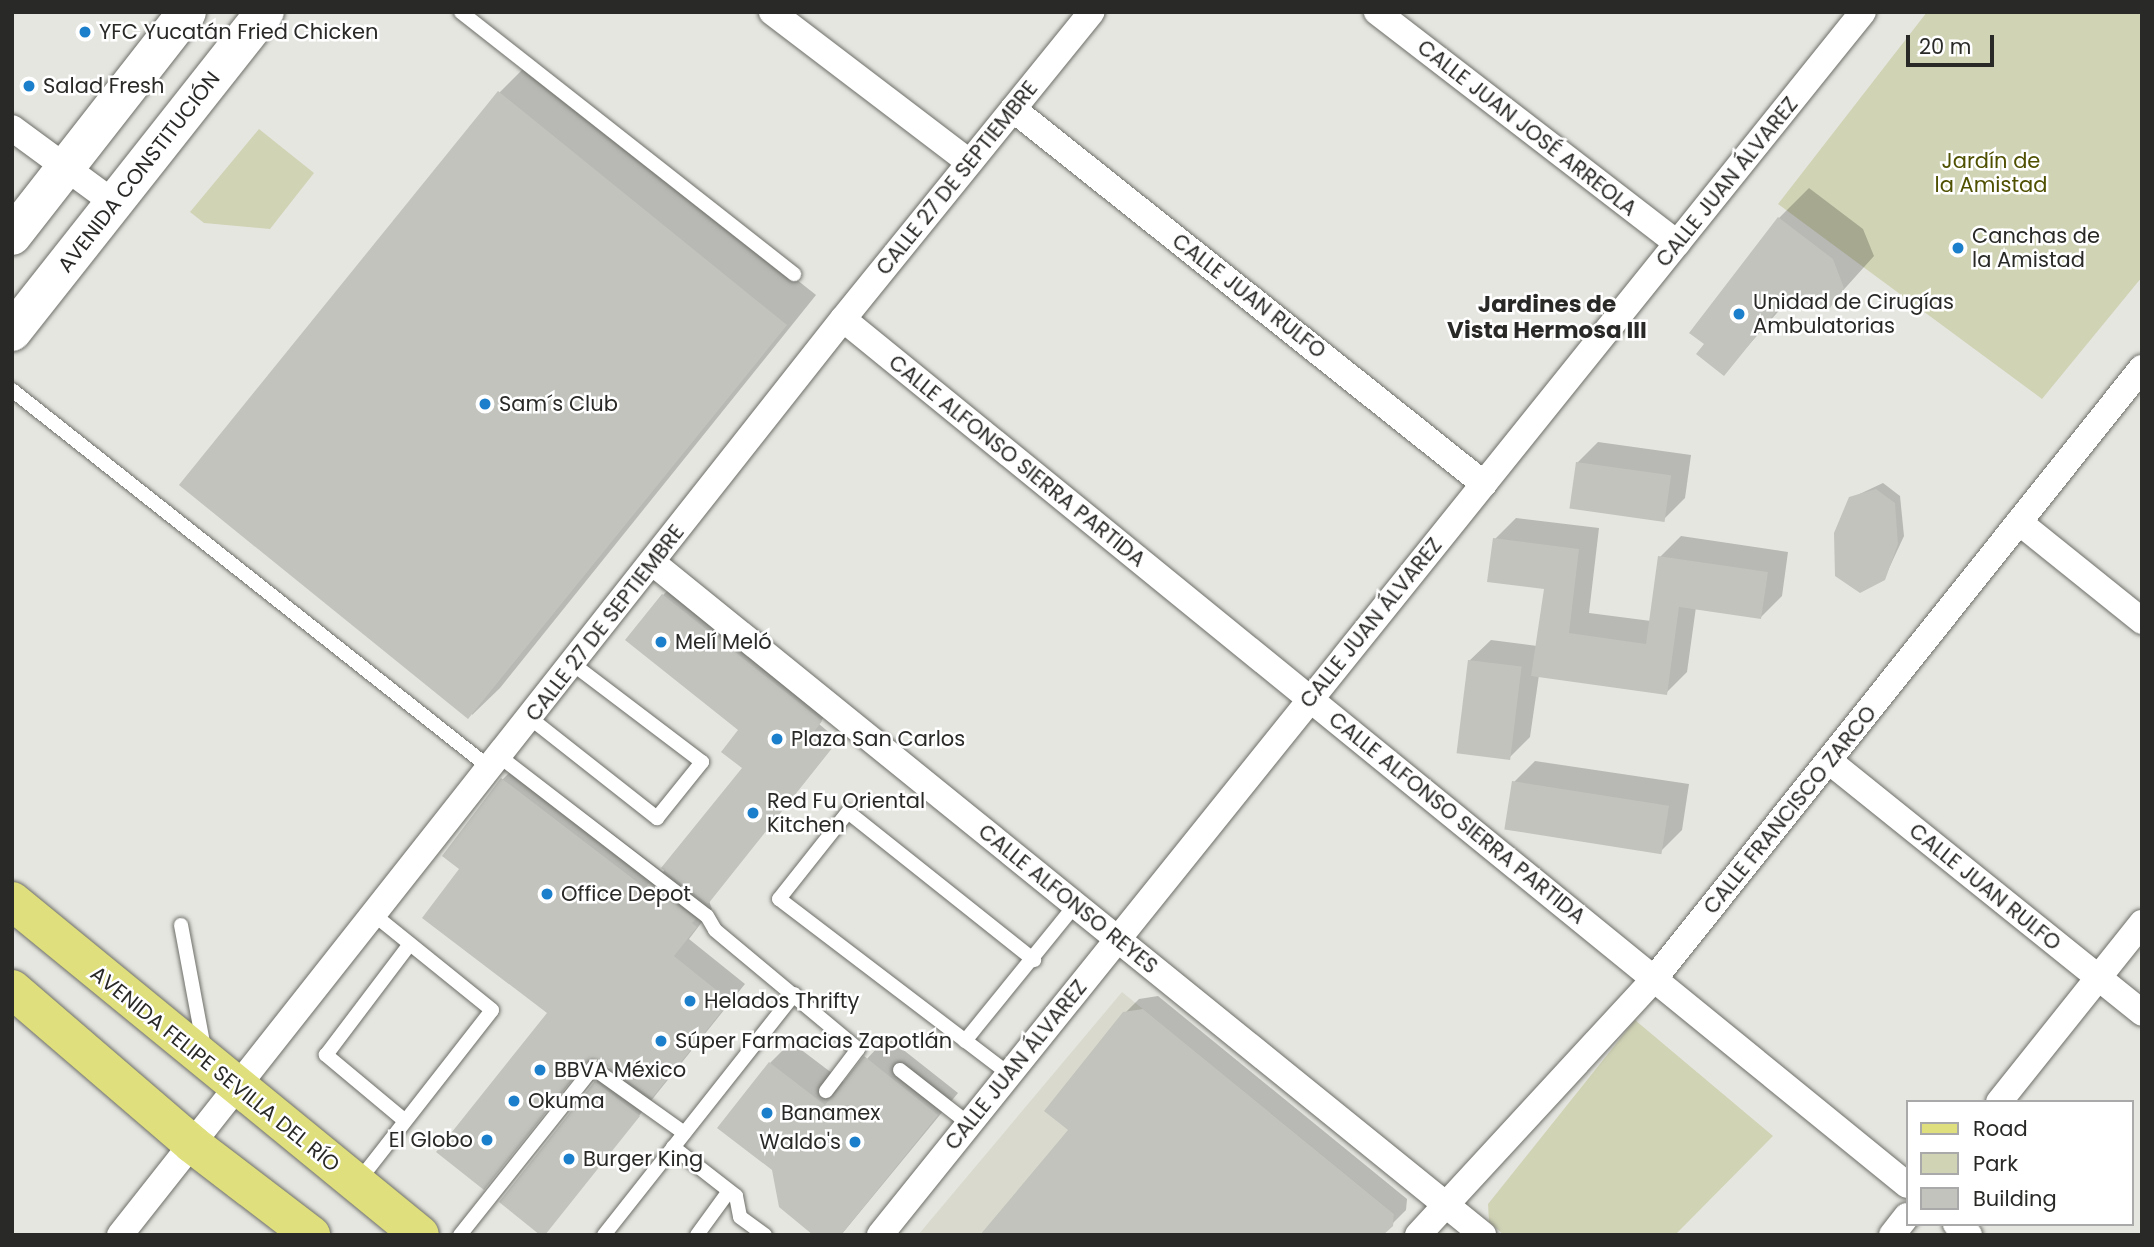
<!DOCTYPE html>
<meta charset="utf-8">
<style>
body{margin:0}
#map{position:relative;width:2154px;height:1247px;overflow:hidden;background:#e6e6e1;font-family:Poppins,sans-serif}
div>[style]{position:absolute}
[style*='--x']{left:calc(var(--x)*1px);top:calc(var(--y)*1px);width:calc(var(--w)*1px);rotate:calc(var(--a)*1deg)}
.built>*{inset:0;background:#d9dacd}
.green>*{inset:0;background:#d1d3b5}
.shadow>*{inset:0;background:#0003}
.building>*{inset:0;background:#c2c3bd;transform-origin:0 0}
.roads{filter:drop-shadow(0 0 2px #6e6e69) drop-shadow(0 0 2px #6e6e69)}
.lane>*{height:14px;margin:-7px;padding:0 7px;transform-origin:7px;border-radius:7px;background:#fff}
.street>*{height:26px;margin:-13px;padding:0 13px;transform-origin:13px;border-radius:13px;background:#fff}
.secondary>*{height:38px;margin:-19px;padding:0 19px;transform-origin:19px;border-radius:19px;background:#fff}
.primary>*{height:38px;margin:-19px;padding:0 19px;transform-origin:19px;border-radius:19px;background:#dfe07d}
.dots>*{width:19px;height:19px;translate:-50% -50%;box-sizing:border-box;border:4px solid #fff;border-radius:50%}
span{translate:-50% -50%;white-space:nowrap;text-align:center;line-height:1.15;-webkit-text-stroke:5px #fff;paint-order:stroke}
.poi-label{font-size:21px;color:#292927}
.left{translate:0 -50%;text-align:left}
.right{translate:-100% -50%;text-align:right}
.street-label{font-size:21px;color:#292927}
.park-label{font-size:21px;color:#4f5000}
.neighbourhood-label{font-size:23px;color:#292927;font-weight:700}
.frame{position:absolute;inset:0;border:14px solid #292927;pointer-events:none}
.legend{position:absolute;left:1906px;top:1100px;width:228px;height:126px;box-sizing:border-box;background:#fff;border:2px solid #a9a9a9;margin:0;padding:9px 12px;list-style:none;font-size:21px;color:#292927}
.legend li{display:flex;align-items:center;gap:14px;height:35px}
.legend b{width:35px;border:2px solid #a9a9a9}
.scale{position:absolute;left:1906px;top:35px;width:88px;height:32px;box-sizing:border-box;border:4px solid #292927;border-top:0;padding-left:9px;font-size:21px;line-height:24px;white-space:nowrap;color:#292927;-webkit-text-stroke:5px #fff;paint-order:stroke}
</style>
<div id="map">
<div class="built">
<i style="clip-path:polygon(1122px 992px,1394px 1214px,1393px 1226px,1383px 1235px,918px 1235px)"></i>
</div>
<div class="green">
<i style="clip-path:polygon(1927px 12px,2142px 12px,2142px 277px,2042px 399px,1778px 204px)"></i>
<i style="clip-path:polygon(259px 129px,314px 173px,270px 229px,204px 223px,190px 212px)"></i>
<i style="clip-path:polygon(1635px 1020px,1773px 1136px,1675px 1235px,1504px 1235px,1489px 1222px,1488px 1204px)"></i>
</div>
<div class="shadow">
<i style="clip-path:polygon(527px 65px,816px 295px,500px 688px,472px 715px,499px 93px)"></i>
<i style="clip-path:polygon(1809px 188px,1863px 229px,1874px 256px,1829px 306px,1791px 297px,1724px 373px,1779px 218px)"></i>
<i style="clip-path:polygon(1598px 442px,1691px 455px,1685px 498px,1664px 519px,1577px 463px)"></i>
<i style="clip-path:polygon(1883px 483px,1900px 496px,1904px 536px,1884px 579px,1851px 498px)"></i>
<i style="clip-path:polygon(1516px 518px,1599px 528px,1589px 613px,1651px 621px,1660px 557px,1681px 536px,1788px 552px,1782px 596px,1761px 617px,1696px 607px,1687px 672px,1666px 693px,1539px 675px,1530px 737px,1509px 758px,1469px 661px,1491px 640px,1537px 646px,1546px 588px,1495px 539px)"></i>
<i style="clip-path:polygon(669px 589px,827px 713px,819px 724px,838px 740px,709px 901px,712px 909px,689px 939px,745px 984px,543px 1235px,596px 1082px,611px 1067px,599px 1058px,589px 1059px,484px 1187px,550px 1012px,462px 869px,502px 780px,519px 763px,663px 872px,744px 768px,741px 729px,663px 595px)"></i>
<i style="clip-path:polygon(1535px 761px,1689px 784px,1682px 830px,1661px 851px,1514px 782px)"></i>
<i style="clip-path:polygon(1158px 996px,1407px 1199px,1406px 1210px,1381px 1235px,1070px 1130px,1125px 1013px,1139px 999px)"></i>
<i style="clip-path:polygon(887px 1037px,958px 1093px,841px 1235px,770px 1063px,791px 1042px,845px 1083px)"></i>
</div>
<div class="building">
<i style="left:498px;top:91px;width:372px;height:507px;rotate:39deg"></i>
<i style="clip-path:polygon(1778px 217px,1833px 259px,1844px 288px,1830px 308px,1787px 298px,1724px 376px,1696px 354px,1704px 344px,1689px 333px)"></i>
<i style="left:1576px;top:462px;width:96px;height:47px;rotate:8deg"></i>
<i style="clip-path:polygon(1876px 489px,1895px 503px,1898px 544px,1885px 580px,1860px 593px,1835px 576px,1834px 533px,1849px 497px)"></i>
<i style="clip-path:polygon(1493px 538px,1579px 549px,1569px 633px,1646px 644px,1658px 556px,1768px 572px,1761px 619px,1679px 607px,1667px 695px,1531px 676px,1544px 589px,1487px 582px)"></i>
<i style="clip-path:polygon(662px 594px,822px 721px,814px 732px,833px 747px,708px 904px,661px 868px,742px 768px,721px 752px,738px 730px,625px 640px)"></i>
<i style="left:1468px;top:660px;width:54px;height:94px;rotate:7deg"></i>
<i style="clip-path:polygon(501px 778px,645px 888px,649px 883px,696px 919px,692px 923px,697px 927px,674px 956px,730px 1001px,652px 1098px,599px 1060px,586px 1062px,484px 1190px,436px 1152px,547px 1013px,422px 918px,459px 869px,442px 856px)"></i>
<i style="left:1512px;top:781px;width:159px;height:49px;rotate:9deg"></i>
<i style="clip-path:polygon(1143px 1009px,1394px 1214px,1393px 1226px,1383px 1235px,980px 1235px,1068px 1130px,1044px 1111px,1123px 1012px)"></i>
<i style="clip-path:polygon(864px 1056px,938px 1115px,841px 1235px,813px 1235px,779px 1207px,772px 1170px,717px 1128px,769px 1062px,825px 1105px)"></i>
<i style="clip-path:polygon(595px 1081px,640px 1116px,545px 1235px,540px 1235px,499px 1202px)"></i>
</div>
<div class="roads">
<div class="lane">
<i style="--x:461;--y:12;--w:424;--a:38.2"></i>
<i style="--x:12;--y:390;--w:609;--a:38.34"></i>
<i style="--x:530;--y:718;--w:162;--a:38.2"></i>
<i style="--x:657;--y:818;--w:72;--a:-51.2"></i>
<i style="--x:702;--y:762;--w:162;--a:-142.8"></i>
<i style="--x:499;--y:756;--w:262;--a:37.6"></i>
<i style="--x:707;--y:916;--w:16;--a:60"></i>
<i style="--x:715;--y:930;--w:186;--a:39.8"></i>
<i style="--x:858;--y:1049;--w:53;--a:127.3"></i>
<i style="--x:181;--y:925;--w:125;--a:79.4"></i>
<i style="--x:965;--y:1041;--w:175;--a:-51"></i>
<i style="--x:900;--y:1070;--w:88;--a:38"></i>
<i style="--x:1009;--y:1074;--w:289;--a:-142.7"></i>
<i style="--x:779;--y:899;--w:111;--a:-51.6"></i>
<i style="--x:848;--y:812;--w:238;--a:38.5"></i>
<i style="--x:404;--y:1120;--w:102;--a:-140.2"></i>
<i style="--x:326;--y:1055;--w:139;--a:-52.9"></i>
<i style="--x:673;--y:1147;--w:80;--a:37.9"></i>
<i style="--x:736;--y:1196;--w:21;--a:79"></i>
<i style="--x:740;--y:1217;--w:31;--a:36"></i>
<i style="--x:357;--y:1183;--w:219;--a:-52"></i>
<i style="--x:492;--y:1010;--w:153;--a:-141.1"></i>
<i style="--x:460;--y:1235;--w:213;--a:-51.5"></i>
<i style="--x:593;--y:1068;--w:112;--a:35.5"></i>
<i style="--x:604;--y:1235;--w:307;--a:-51.7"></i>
<i style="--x:697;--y:1235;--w:54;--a:-54"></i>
</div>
<div class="street">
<i style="--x:772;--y:12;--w:248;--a:37.3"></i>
<i style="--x:1377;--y:12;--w:379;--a:37.6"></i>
<i style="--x:1013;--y:109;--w:602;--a:38.53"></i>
<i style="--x:12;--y:128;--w:127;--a:36.3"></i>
<i style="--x:843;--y:319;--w:1372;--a:39.14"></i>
<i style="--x:2019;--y:522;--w:158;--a:38.8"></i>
<i style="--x:653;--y:563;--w:1068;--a:38.99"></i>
<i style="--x:1829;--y:761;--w:402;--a:38.8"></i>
<i style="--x:1999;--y:1102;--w:229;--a:-51.4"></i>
<i style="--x:1956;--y:1224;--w:17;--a:40"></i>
<i style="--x:120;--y:1235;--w:1167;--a:-51.72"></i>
<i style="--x:843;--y:319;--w:395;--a:-51"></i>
<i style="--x:880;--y:1235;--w:1569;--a:-51.21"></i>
<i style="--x:1418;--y:1235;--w:348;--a:-47.3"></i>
<i style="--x:1654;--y:979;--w:782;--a:-51.39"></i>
<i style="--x:1892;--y:1235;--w:24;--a:-52"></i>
</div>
<div class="secondary">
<i style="--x:12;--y:236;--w:284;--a:-52"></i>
<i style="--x:12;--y:332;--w:408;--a:-51.7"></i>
</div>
<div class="primary">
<i style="--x:12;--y:901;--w:527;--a:39.3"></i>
<i style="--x:12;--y:989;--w:238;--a:40.7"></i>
<i style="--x:192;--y:1144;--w:150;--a:37.4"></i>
</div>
</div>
<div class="dots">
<i style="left:85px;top:32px;background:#1c7fcb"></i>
<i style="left:29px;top:86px;background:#1c7fcb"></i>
<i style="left:1958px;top:248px;background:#1c7fcb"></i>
<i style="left:1739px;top:314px;background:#1c7fcb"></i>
<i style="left:485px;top:404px;background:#1c7fcb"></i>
<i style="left:661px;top:642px;background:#1c7fcb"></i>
<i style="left:777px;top:739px;background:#1c7fcb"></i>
<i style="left:753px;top:813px;background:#1c7fcb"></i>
<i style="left:547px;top:894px;background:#1c7fcb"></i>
<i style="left:690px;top:1001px;background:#1c7fcb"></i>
<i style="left:661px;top:1041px;background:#1c7fcb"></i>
<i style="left:540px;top:1070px;background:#1c7fcb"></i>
<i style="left:514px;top:1101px;background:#1c7fcb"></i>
<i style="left:767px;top:1113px;background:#1c7fcb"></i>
<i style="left:487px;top:1140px;background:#1c7fcb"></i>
<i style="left:855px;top:1142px;background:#1c7fcb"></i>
<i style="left:569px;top:1159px;background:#1c7fcb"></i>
</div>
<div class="poi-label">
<span class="left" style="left:99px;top:32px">YFC Yucatán Fried Chicken</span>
<span class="left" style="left:43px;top:86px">Salad Fresh</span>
<span class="left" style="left:1972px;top:248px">Canchas de<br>la Amistad</span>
<span class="left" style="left:1753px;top:314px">Unidad de Cirugías<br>Ambulatorias</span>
<span class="left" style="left:499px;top:404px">Sam´s Club</span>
<span class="left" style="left:675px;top:642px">Melí Meló</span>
<span class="left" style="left:791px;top:739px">Plaza San Carlos</span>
<span class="left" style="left:767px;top:813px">Red Fu Oriental<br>Kitchen</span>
<span class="left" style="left:561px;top:894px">Office Depot</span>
<span class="left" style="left:704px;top:1001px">Helados Thrifty</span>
<span class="left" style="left:675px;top:1041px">Súper Farmacias Zapotlán</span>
<span class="left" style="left:554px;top:1070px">BBVA México</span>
<span class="left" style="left:528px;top:1101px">Okuma</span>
<span class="left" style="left:781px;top:1113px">Banamex</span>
<span class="right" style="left:473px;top:1140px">El Globo</span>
<span class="right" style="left:841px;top:1142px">Waldo's</span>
<span class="left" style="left:583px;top:1159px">Burger King</span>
</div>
<div class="street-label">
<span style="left:1527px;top:128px;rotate:38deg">CALLE JUAN JOSÉ ARREOLA</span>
<span style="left:139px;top:172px;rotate:-52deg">AVENIDA CONSTITUCIÓN</span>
<span style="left:957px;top:178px;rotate:-51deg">CALLE 27 DE SEPTIEMBRE</span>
<span style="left:1727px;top:182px;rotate:-51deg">CALLE JUAN ÁLVAREZ</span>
<span style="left:1249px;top:296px;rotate:38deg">CALLE JUAN RULFO</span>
<span style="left:1017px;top:461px;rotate:39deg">CALLE ALFONSO SIERRA PARTIDA</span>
<span style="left:605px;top:623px;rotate:-52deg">CALLE 27 DE SEPTIEMBRE</span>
<span style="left:1371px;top:623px;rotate:-51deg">CALLE JUAN ÁLVAREZ</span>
<span style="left:1790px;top:810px;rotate:-51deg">CALLE FRANCISCO ZARCO</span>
<span style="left:1457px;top:818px;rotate:39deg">CALLE ALFONSO SIERRA PARTIDA</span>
<span style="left:1985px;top:887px;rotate:39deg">CALLE JUAN RULFO</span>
<span style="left:1068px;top:899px;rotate:39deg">CALLE ALFONSO REYES</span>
<span style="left:1016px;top:1065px;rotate:-51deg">CALLE JUAN ÁLVAREZ</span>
<span style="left:215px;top:1069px;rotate:39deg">AVENIDA FELIPE SEVILLA DEL RÍO</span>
</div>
<div class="park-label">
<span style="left:1991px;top:173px">Jardín de<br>la Amistad</span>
</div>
<div class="neighbourhood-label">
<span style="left:1547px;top:317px">Jardines de<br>Vista Hermosa III</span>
</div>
<div class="frame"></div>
<ul class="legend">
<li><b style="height:9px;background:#dfe07d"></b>Road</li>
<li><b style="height:19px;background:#d1d3b5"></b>Park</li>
<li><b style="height:19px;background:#c2c3bd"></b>Building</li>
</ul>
<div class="scale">20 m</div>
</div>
